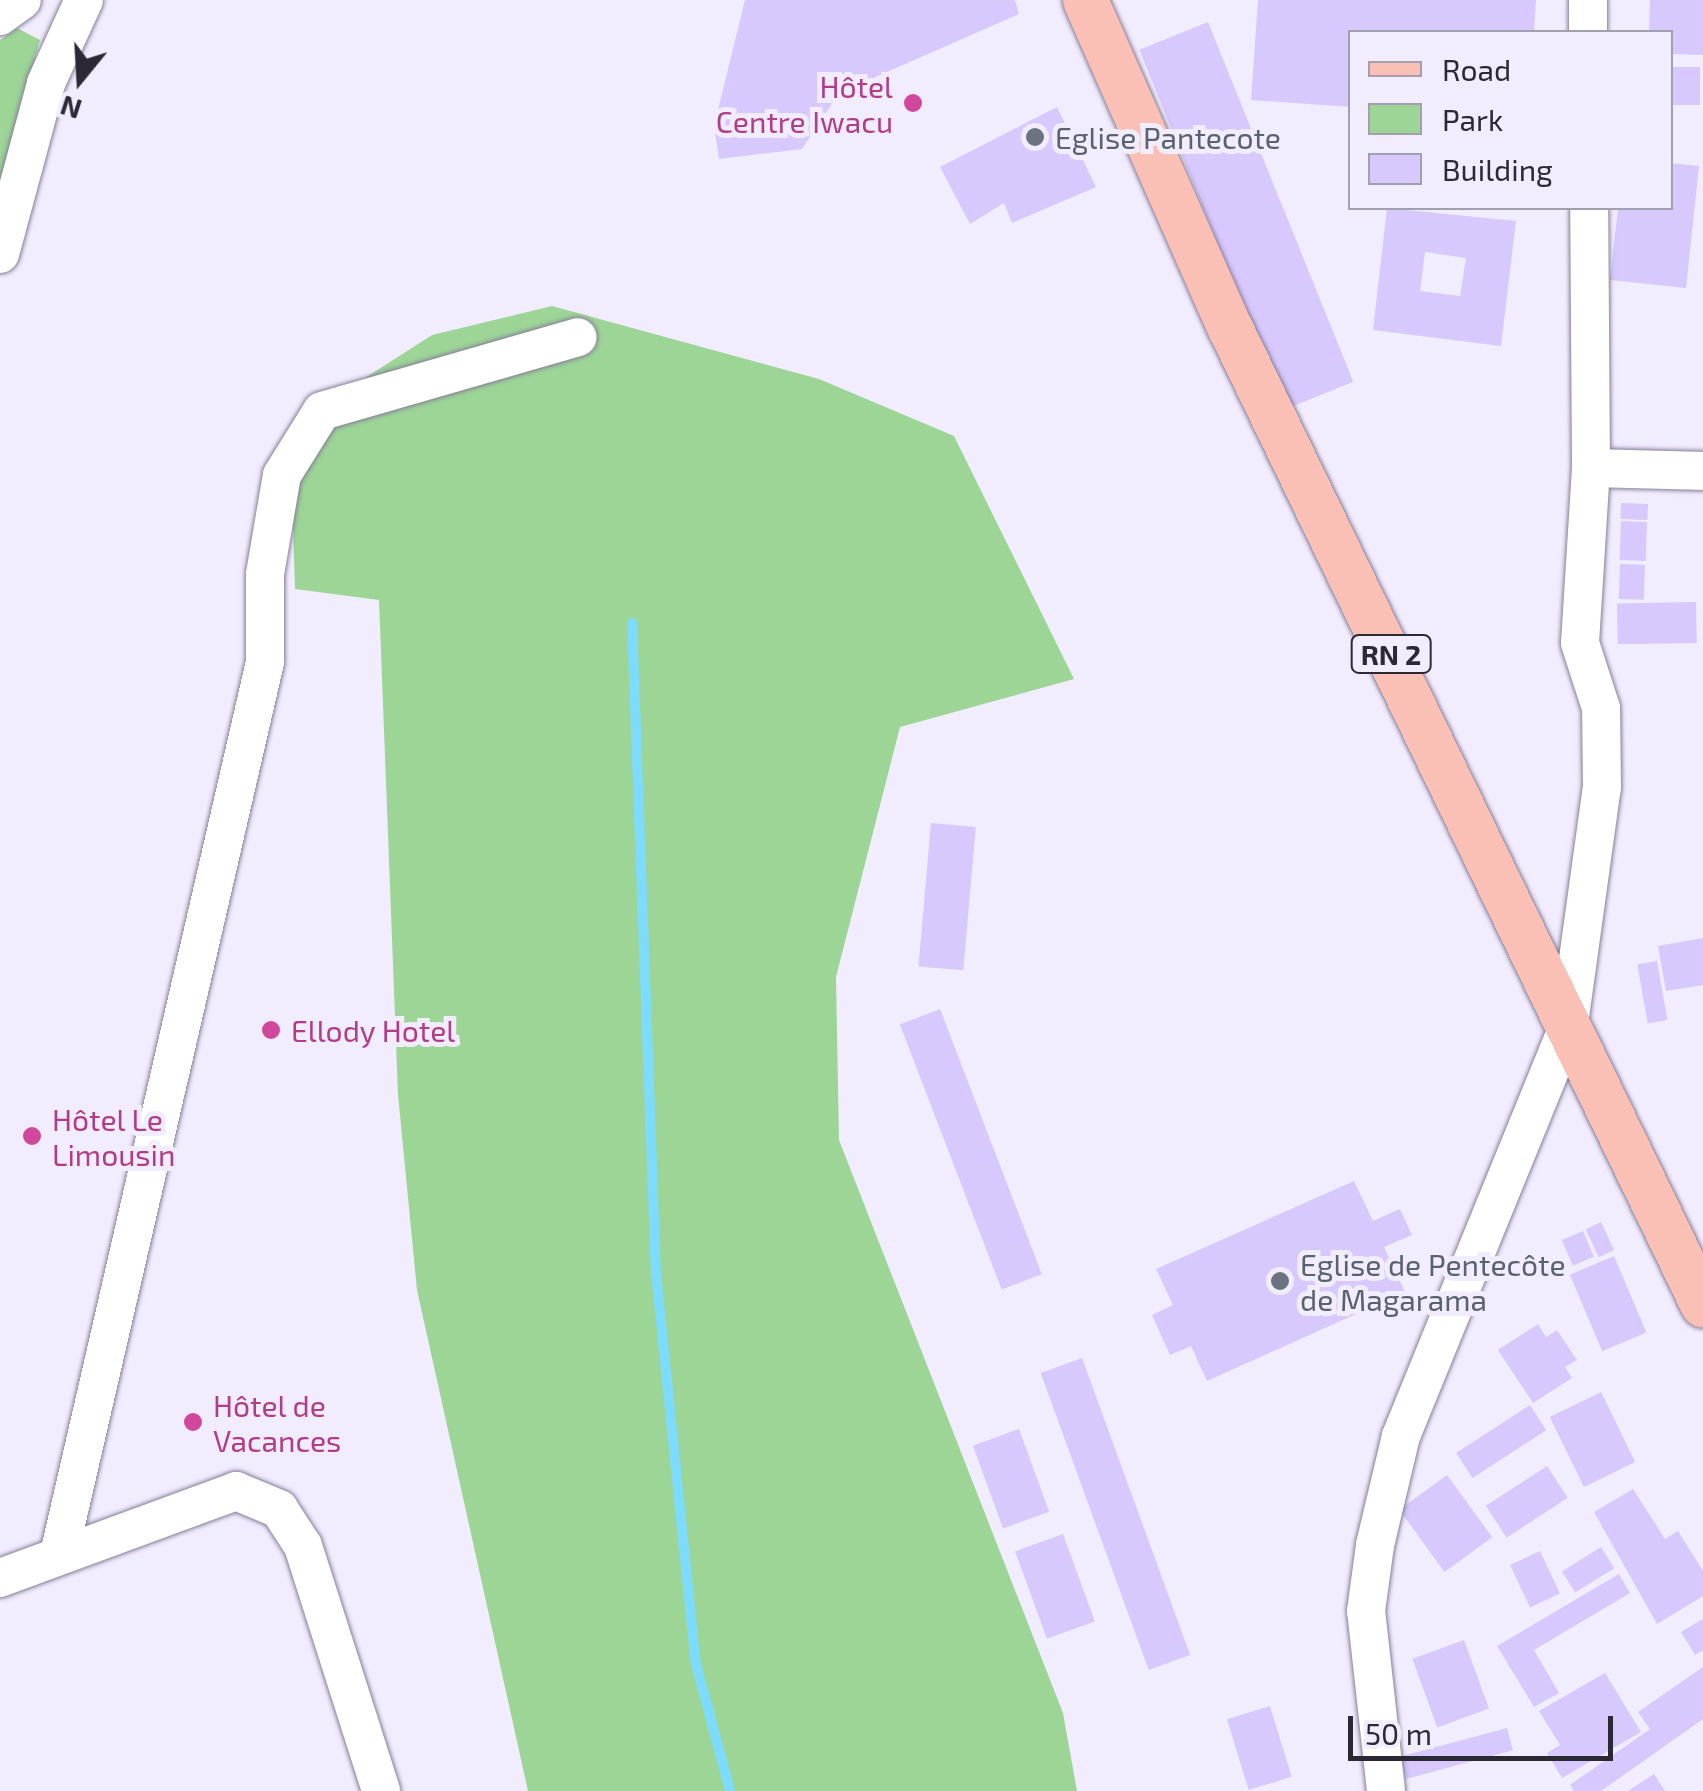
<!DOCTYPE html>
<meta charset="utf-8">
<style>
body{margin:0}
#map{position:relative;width:1703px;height:1791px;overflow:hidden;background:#f2edfe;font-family:"Exo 2",sans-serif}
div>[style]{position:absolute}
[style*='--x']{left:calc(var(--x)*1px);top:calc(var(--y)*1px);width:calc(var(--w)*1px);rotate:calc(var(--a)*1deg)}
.green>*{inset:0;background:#9cd596}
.stream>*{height:10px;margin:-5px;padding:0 5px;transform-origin:5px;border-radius:5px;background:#7ddcfd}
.building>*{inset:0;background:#d7c8fe;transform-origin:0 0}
.roads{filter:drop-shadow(0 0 2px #867f99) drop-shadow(0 0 2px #867f99)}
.minor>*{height:38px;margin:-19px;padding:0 19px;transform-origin:19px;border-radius:19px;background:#fff}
.major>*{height:45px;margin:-22.5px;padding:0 22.5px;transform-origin:22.5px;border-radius:22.5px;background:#fabfb5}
.dots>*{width:28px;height:28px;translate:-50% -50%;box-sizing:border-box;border:5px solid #f2edfe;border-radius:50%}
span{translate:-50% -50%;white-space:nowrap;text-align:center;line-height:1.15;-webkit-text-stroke:10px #f2edfe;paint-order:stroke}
.shield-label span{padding:2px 8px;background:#f2edfe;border:2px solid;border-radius:8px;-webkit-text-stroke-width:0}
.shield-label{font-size:28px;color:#2c2934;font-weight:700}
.hotel-label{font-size:30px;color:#b23c85}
.right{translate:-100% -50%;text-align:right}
.left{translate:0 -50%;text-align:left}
.worship-label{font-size:30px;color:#5b616d}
.legend{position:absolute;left:1348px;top:30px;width:325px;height:180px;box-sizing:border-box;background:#f2edfe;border:2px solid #a39fad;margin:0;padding:12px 18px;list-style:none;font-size:30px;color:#2c2934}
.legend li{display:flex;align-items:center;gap:20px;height:50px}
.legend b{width:50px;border:2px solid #a39fad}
.north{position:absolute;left:30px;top:30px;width:100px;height:100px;-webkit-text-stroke:8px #f2edfe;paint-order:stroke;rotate:198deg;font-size:28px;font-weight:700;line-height:40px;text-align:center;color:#2c2934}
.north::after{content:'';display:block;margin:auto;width:35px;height:45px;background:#2c2934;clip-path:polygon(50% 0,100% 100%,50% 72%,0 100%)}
.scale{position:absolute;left:1348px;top:1716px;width:265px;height:45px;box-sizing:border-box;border:5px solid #2c2934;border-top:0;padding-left:12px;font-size:30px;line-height:35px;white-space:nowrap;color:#2c2934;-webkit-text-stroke:8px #f2edfe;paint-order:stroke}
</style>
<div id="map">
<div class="green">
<i style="clip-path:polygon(17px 28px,40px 40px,0 184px,0 40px)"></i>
<i style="clip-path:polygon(552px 306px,819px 379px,954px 436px,1074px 679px,900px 727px,836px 977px,839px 1140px,1063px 1713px,1077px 1791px,528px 1791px,417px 1290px,398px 1095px,379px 600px,295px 589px,292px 495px,337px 396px,432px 335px)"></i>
</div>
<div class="stream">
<i style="--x:632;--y:623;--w:650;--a:87.89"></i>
<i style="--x:656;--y:1273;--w:393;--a:84.2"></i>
<i style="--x:696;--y:1664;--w:131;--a:75"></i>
</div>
<div class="building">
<i style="clip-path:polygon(745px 0,1015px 0,1019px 14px,839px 93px,802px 149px,719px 159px,714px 126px)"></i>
<i style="clip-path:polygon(1258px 0,1536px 0,1534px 32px,1350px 32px,1350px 107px,1251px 100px)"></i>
<i style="clip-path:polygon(1650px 0,1703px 0,1703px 55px,1670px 54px,1670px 32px,1649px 32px)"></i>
<i style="left:1208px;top:22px;width:388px;height:74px;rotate:68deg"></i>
<i style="left:1700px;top:67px;width:38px;height:30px;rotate:90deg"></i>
<i style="clip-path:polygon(1057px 107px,1096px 187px,1012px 223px,1004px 203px,970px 224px,940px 167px)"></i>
<i style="clip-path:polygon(1670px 163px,1699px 166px,1686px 288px,1610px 280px,1618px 208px,1670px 208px)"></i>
<i style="clip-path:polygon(evenodd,1387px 208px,1516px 221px,1501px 346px,1373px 330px,1387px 208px,1425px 252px,1466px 258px,1460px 296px,1420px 291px,1425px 252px)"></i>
<i style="left:1621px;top:503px;width:27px;height:16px;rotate:2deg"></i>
<i style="left:1621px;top:521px;width:26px;height:39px;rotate:2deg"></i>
<i style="left:1620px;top:564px;width:25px;height:35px;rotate:2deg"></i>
<i style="left:1696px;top:602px;width:41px;height:79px;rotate:89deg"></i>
<i style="left:931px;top:823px;width:45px;height:144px;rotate:5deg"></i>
<i style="clip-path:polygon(1703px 938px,1703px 985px,1666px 991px,1658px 946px)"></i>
<i style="left:1657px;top:961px;width:60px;height:20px;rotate:80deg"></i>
<i style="left:940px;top:1009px;width:284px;height:43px;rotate:69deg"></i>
<i style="clip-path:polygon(1354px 1181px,1373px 1221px,1400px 1209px,1412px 1235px,1384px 1247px,1405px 1292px,1207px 1381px,1191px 1346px,1170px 1355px,1152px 1315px,1173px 1305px,1156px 1269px)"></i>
<i style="left:1601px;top:1222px;width:31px;height:17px;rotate:65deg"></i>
<i style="left:1583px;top:1231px;width:28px;height:23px;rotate:67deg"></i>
<i style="left:1614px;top:1256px;width:83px;height:48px;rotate:67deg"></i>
<i style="clip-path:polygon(1538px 1324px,1546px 1337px,1557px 1330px,1577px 1360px,1565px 1367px,1572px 1378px,1533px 1403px,1498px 1350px)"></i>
<i style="left:1082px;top:1358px;width:316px;height:44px;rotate:70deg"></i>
<i style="left:1601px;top:1392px;width:78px;height:57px;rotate:64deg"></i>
<i style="left:1530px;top:1405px;width:30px;height:88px;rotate:57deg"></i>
<i style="left:1019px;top:1429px;width:88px;height:49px;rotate:70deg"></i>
<i style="left:1547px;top:1466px;width:38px;height:73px;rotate:57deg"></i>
<i style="left:1447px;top:1475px;width:77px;height:59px;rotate:54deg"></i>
<i style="clip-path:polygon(1633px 1489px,1665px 1539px,1678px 1531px,1703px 1571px,1703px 1596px,1657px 1624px,1594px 1512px)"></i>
<i style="left:1063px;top:1534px;width:93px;height:51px;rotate:70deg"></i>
<i style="left:1601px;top:1547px;width:25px;height:46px;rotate:58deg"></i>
<i style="left:1540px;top:1551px;width:47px;height:33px;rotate:65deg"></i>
<i style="clip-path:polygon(1619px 1574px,1630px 1593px,1534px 1650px,1559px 1693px,1534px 1707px,1497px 1646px)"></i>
<i style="clip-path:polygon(1703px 1619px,1703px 1650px,1695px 1655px,1681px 1632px)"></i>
<i style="left:1464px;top:1640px;width:73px;height:55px;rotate:70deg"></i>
<i style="clip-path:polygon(1703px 1667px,1703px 1719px,1601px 1791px,1574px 1791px,1570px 1785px,1650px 1729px,1638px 1712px)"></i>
<i style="clip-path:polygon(1605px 1673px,1641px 1732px,1562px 1778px,1547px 1753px,1560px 1745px,1539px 1711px)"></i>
<i style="left:1270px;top:1706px;width:74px;height:45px;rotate:73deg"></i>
<i style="left:1507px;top:1728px;width:23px;height:111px;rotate:75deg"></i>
<i style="clip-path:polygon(1654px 1774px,1665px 1791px,1628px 1791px)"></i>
</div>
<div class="roads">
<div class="minor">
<i style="--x:1588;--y:0;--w:32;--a:90"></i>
<i style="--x:0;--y:16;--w:27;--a:-36"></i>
<i style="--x:0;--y:254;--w:177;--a:-74.9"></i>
<i style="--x:46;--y:83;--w:91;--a:-65.4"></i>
<i style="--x:1591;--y:468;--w:112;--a:1.5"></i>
<i style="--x:60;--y:1550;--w:911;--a:-77"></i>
<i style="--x:265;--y:662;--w:88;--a:-90"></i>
<i style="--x:265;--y:574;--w:100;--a:-80.3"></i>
<i style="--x:282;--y:475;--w:75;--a:-58"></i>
<i style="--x:322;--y:411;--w:266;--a:-16.1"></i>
<i style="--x:0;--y:1578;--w:252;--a:-20.2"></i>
<i style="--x:236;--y:1491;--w:47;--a:22.7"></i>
<i style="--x:279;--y:1509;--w:44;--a:57"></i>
<i style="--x:303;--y:1546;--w:257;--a:72.3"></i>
<i style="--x:1386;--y:1791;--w:181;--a:-96.3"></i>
<i style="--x:1366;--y:1611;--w:67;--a:-82.2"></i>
<i style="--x:1375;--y:1545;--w:112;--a:-76.6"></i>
<i style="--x:1401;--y:1436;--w:445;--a:-67.8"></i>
<i style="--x:1569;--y:1024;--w:239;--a:-82.1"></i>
<i style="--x:1602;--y:787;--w:79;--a:-90.7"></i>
<i style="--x:1601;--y:708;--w:68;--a:-107.9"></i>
<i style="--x:1580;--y:643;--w:175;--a:-86.4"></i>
<i style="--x:1591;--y:468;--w:260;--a:-90.4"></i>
</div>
<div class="major">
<i style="--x:1085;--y:0;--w:359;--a:66.2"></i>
<i style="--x:1230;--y:328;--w:1085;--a:64.17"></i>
</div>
</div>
<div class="dots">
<i style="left:913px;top:103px;background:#d1479c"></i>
<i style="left:1035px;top:137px;background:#6b7280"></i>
<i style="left:271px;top:1030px;background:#d1479c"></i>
<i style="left:32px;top:1136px;background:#d1479c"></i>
<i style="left:1280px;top:1281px;background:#6b7280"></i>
<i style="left:193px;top:1422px;background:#d1479c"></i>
</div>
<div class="shield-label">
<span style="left:1391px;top:654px">RN 2</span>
</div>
<div class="hotel-label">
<span class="right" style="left:893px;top:103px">Hôtel<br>Centre Iwacu</span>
<span class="left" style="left:291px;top:1030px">Ellody Hotel</span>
<span class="left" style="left:52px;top:1136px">Hôtel Le<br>Limousin</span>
<span class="left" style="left:213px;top:1422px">Hôtel de<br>Vacances</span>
</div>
<div class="worship-label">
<span class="left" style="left:1055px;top:137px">Eglise Pantecote</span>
<span class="left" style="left:1300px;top:1281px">Eglise de Pentecôte<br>de Magarama</span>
</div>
<ul class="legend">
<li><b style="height:12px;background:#fabfb5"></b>Road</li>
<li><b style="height:28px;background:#9cd596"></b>Park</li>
<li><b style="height:28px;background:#d7c8fe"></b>Building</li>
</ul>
<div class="north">N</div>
<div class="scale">50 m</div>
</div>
